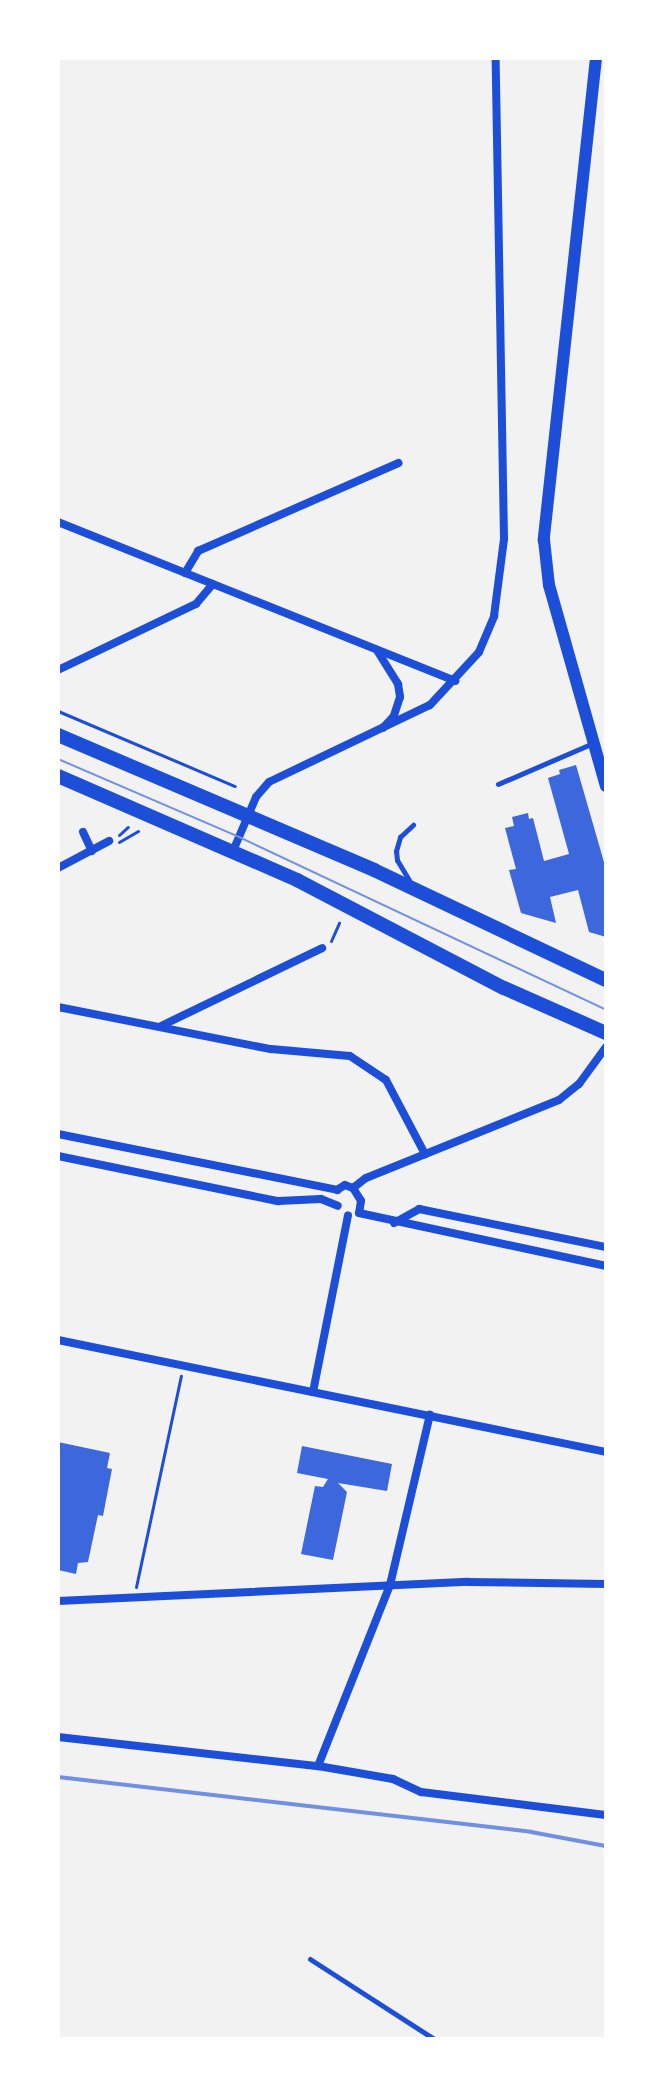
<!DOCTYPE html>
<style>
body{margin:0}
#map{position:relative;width:664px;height:2097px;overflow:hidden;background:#f2f2f2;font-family:"DejaVu Sans",sans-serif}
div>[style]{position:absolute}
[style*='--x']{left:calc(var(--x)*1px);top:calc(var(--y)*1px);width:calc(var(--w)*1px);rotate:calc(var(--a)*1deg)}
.building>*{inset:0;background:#3d67dc}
.path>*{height:3px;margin:-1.5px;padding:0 1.5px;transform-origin:1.5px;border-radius:1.5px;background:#1d4ed8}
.service>*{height:5px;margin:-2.5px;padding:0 2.5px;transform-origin:2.5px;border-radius:2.5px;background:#1d4ed8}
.minor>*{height:8px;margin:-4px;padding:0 4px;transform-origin:4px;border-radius:4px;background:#1d4ed8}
.secondary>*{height:12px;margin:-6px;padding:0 6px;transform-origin:6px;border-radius:6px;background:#1d4ed8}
.primary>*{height:14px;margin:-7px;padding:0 7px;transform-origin:7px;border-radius:7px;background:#1d4ed8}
.tram>*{height:2px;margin:-1px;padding:0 1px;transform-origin:1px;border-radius:1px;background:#7290e2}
.rail>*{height:4px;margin:-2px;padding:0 2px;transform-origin:2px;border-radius:2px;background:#7290e2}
span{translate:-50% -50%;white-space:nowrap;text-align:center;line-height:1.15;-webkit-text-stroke:6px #fff;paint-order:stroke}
.frame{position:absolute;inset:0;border:60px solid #fff;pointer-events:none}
</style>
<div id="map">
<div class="building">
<i style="clip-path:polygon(576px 765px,606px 869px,606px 937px,589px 932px,578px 890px,550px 897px,556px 923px,521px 913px,509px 870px,516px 869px,505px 828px,514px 826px,512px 817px,528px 813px,529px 819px,533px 818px,544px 861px,569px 854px,548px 778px,560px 774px,559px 770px)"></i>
<i style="clip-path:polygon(58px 1442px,110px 1453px,107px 1468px,112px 1469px,103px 1516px,98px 1515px,88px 1562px,78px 1563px,76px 1574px,58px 1570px)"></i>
<i style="clip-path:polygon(302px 1446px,392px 1464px,387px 1491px,338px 1483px,347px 1492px,333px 1560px,301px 1554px,315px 1486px,323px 1487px,328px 1479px,297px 1473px)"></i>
</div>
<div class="path">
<i style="--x:58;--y:711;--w:192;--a:23"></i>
<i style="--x:119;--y:835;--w:12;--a:-42"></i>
<i style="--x:119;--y:842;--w:22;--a:-30"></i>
<i style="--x:331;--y:941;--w:20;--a:-66"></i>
<i style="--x:136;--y:1587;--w:216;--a:-78"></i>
</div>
<div class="service">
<i style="--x:498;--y:784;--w:103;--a:-23.3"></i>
<i style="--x:409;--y:880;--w:23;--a:-121"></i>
<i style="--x:397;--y:860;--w:9;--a:-96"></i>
<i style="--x:396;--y:851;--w:15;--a:-74"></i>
<i style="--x:400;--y:837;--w:18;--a:-43"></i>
<i style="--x:310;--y:1959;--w:148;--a:32.8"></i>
</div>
<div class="minor">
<i style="--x:58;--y:522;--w:428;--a:21.8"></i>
<i style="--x:185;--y:573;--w:26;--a:-59"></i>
<i style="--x:198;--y:551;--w:219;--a:-23.7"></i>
<i style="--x:378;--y:652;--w:38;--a:58"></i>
<i style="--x:398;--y:684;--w:13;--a:81"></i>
<i style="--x:400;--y:697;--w:20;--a:108"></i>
<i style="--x:394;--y:716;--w:16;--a:133"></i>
<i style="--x:58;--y:670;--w:153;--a:-25.6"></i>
<i style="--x:196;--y:604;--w:26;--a:-50"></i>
<i style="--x:83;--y:832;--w:21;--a:65"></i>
<i style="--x:233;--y:851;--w:59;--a:-66.9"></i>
<i style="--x:256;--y:797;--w:20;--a:-49"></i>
<i style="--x:269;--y:782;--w:178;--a:-25.6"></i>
<i style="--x:430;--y:705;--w:72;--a:-47.2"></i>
<i style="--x:479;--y:652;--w:39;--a:-67"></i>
<i style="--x:494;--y:616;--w:78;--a:-82.6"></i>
<i style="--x:504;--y:539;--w:481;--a:-91"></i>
<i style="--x:58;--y:868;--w:58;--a:-27.9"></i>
<i style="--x:58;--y:1007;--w:217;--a:11.2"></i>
<i style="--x:271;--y:1049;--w:79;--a:5.1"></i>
<i style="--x:350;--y:1056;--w:43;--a:33.7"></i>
<i style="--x:386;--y:1080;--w:84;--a:62.2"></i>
<i style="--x:161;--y:1026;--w:179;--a:-25.8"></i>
<i style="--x:58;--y:1134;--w:285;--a:11.3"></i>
<i style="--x:58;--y:1156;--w:225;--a:11.6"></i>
<i style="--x:278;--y:1201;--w:43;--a:-2.7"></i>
<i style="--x:321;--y:1199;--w:18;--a:22"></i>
<i style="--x:353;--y:1188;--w:16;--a:-38"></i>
<i style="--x:366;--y:1178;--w:208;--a:-22"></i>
<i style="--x:559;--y:1100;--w:26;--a:-39"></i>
<i style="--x:579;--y:1084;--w:46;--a:-53.9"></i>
<i style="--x:337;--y:1190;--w:9;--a:-32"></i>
<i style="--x:345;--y:1185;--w:9;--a:21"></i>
<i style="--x:353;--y:1188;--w:15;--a:58"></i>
<i style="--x:361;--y:1201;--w:12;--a:99"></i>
<i style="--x:359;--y:1213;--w:253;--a:12.1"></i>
<i style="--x:394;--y:1223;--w:29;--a:-29"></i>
<i style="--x:419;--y:1209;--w:191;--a:11.5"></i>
<i style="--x:58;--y:1340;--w:559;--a:11.55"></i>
<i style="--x:313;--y:1392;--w:180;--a:-78.8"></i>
<i style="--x:58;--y:1601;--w:410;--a:-2.7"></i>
<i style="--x:468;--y:1582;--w:138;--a:0.8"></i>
<i style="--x:58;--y:1737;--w:262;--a:6.4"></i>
<i style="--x:318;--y:1766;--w:76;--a:9.8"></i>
<i style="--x:393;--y:1779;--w:31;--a:25"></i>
<i style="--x:421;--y:1792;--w:186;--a:7.1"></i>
<i style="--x:318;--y:1766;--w:195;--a:-68.3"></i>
<i style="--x:390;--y:1585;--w:175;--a:-76.8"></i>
</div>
<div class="secondary">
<i style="--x:596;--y:58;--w:485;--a:96.2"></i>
<i style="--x:544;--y:540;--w:45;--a:83.7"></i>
<i style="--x:549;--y:585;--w:209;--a:74.2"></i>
</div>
<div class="primary">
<i style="--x:58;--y:735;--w:344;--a:23.1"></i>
<i style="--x:374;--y:870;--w:257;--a:25.4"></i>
<i style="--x:58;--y:776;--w:261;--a:23.5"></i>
<i style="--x:297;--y:880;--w:233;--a:27.6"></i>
<i style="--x:504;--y:988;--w:111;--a:23.8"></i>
</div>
<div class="tram">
<i style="--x:58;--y:759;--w:197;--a:23.3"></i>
<i style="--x:239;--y:837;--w:406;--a:25.2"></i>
</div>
<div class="rail">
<i style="--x:58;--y:1777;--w:476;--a:6.6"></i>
<i style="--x:531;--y:1832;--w:76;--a:10.6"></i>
</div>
<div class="frame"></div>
</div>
